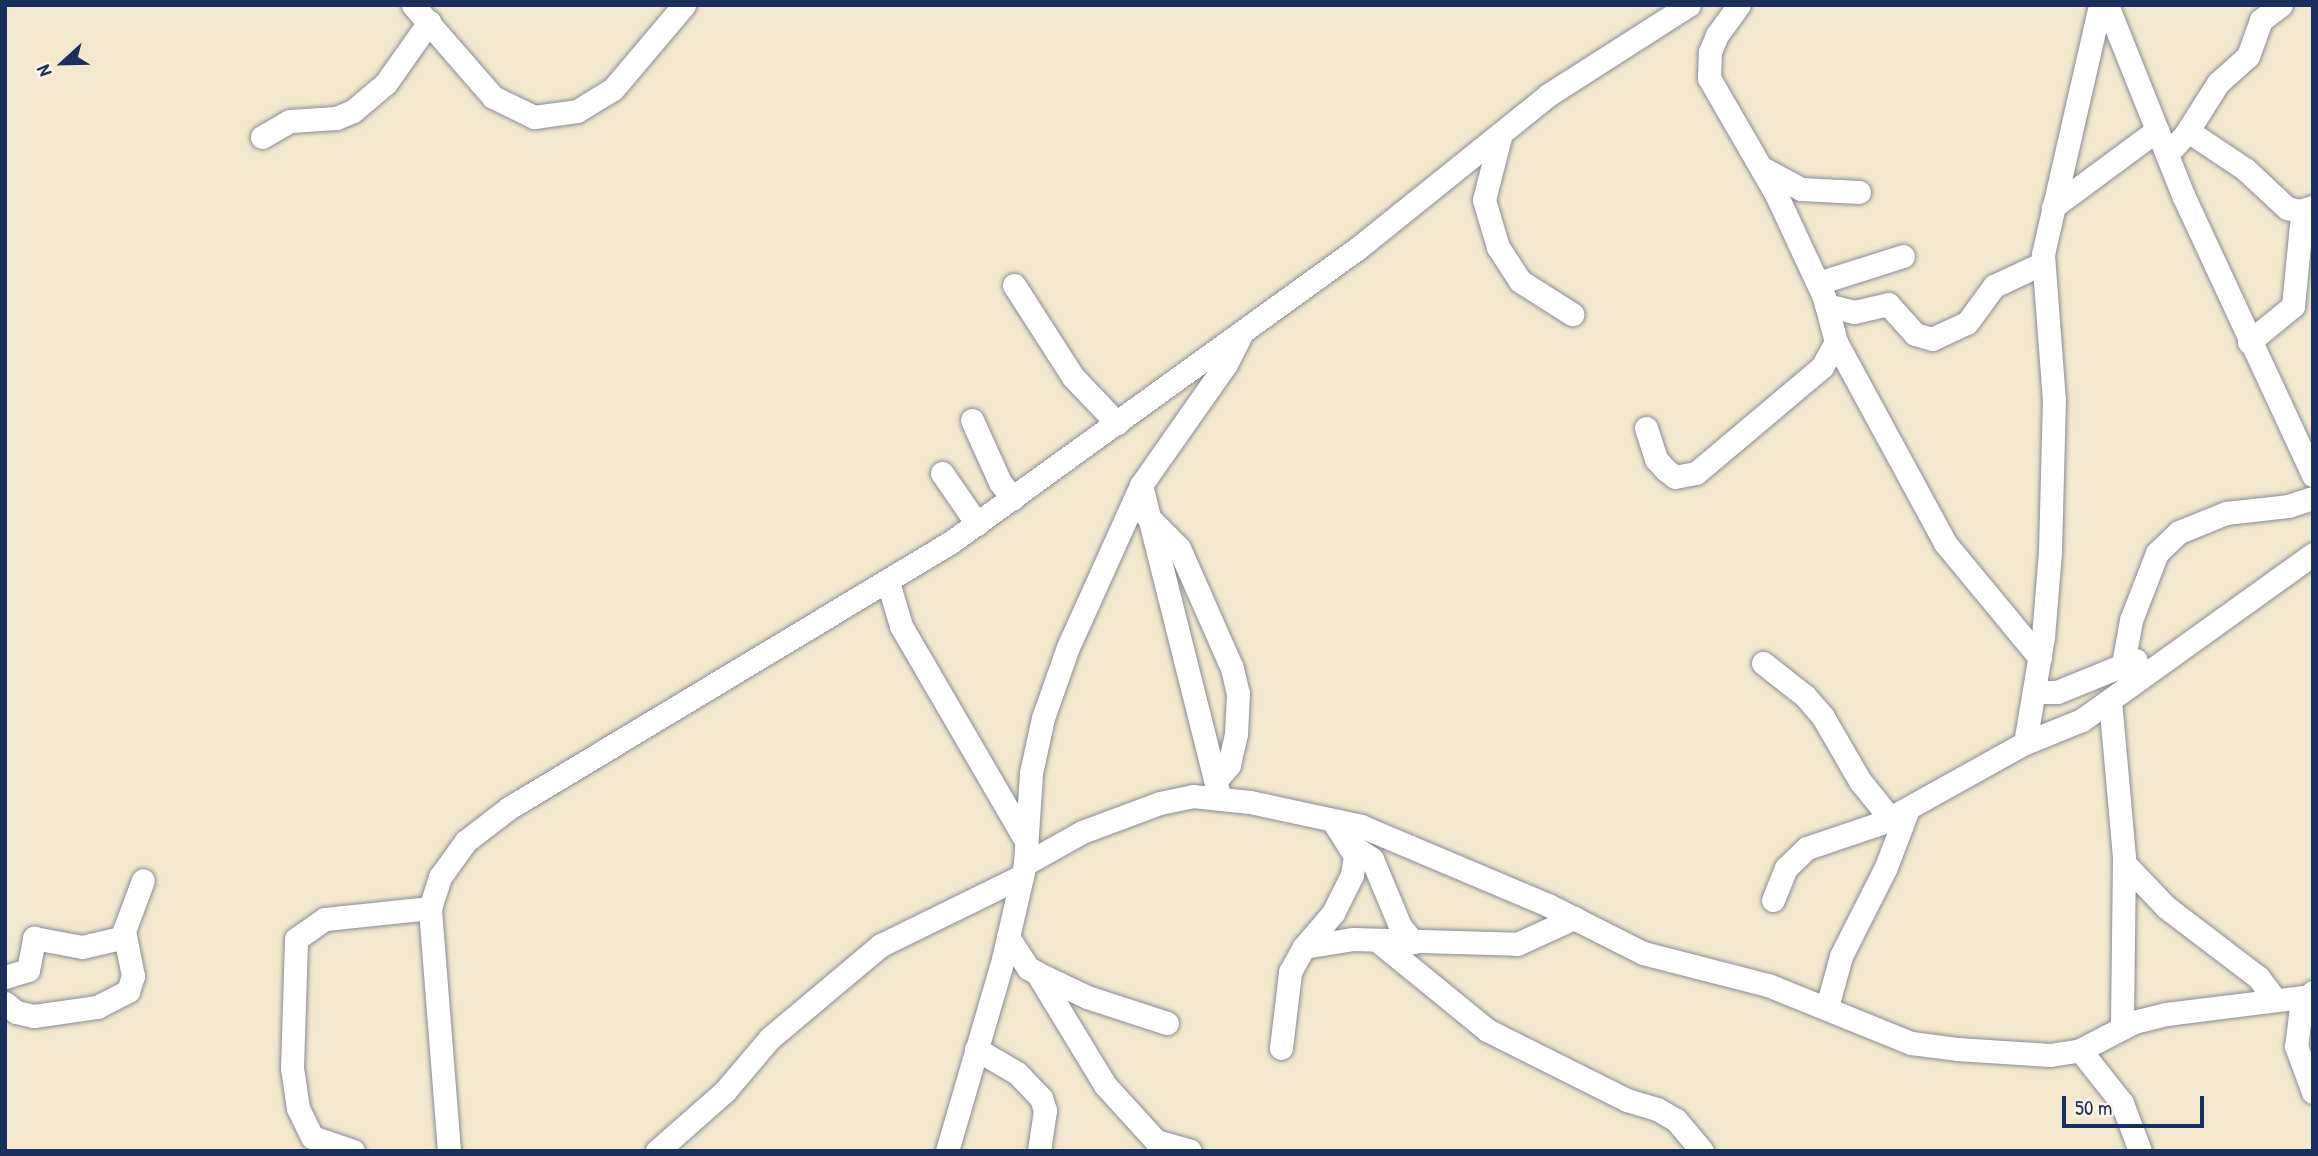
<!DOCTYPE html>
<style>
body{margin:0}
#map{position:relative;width:2318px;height:1156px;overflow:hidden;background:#f2e8cd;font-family:"Patrick Hand",sans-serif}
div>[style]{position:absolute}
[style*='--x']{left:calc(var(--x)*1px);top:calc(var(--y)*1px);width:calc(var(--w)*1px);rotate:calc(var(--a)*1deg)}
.roads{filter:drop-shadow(0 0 2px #868c96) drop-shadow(0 0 2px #868c96)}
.minor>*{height:23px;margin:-11.5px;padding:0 11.5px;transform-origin:11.5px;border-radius:11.5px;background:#fff}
span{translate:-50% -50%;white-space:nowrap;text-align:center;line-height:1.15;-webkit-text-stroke:5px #fcf5e5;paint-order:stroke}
.frame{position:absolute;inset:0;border:7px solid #1b2f5e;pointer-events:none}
.north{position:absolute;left:28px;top:28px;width:70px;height:70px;-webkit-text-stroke:5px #fcf5e5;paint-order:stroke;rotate:248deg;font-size:19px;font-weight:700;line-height:28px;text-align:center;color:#1b2f5e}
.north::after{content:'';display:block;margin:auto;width:24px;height:32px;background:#1b2f5e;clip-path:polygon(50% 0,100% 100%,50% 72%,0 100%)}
.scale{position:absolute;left:2062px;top:1096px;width:142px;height:32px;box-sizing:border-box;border:4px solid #1b2f5e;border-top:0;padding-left:9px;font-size:21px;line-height:24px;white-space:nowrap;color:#1b2f5e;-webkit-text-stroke:5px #fcf5e5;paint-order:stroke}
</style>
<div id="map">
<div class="roads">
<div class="minor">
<i style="--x:413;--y:5;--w:122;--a:49"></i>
<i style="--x:493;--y:97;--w:46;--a:26"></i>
<i style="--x:534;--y:117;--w:43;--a:-7.9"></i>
<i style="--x:577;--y:111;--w:42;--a:-31.4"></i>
<i style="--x:613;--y:89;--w:110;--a:-49.8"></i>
<i style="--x:2107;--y:5;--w:205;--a:68.2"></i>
<i style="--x:2183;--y:195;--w:309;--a:65.1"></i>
<i style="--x:2188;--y:131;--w:69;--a:33.7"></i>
<i style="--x:2245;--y:169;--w:57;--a:42.9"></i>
<i style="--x:2287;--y:208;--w:12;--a:14"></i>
<i style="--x:2299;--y:211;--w:14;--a:-17"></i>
<i style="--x:262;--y:137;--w:32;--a:-30"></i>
<i style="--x:290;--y:121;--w:46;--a:-3.7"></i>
<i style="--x:336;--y:118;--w:18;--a:-22"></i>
<i style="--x:353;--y:111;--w:43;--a:-40.3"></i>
<i style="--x:386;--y:83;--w:75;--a:-54.8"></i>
<i style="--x:1500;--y:137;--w:65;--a:104.3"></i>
<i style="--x:1484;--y:200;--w:49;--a:73.4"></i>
<i style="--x:1498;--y:247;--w:40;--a:57.1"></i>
<i style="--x:1520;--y:281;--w:62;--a:32.4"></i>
<i style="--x:2167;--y:154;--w:26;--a:-47"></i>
<i style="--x:2185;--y:135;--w:62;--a:-57.6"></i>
<i style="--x:2218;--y:83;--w:40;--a:-42"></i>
<i style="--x:2248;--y:56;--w:38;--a:-70"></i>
<i style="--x:2261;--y:20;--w:25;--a:-37"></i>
<i style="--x:1762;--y:168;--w:44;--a:28.3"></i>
<i style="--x:1801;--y:189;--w:58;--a:3"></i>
<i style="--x:2053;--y:207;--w:129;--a:-36.5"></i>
<i style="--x:1818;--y:283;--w:89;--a:-17.6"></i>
<i style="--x:1014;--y:285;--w:109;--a:57.3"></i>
<i style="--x:1073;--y:377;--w:64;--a:46.3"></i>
<i style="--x:1826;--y:305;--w:29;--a:14"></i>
<i style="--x:1854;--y:312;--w:35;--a:-13"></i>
<i style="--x:1888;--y:304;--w:40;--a:48"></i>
<i style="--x:1915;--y:334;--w:18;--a:16"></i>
<i style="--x:1932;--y:339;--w:38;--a:-25"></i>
<i style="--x:1967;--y:323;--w:46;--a:-53.9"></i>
<i style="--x:1994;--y:286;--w:54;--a:-25.1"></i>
<i style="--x:1836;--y:342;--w:229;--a:61.5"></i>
<i style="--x:1945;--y:543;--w:149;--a:50.4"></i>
<i style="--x:2249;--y:342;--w:57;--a:-39.3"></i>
<i style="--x:2293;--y:306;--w:81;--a:-84.4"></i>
<i style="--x:2301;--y:225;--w:22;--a:-56"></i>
<i style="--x:972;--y:420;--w:68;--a:65.7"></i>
<i style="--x:1000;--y:482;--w:21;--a:53"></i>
<i style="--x:1646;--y:428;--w:33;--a:72"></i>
<i style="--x:1656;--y:459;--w:15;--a:48"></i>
<i style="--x:1666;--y:470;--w:11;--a:38"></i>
<i style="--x:1675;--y:477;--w:21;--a:-11"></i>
<i style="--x:1696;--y:473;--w:165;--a:-40.1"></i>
<i style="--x:1822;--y:367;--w:29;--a:-61"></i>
<i style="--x:1836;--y:342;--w:47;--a:-104.9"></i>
<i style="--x:1824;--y:297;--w:114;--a:-115"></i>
<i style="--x:1776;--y:194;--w:134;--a:-120"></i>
<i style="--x:1709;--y:78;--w:26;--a:-88"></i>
<i style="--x:1710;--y:52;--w:18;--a:-68"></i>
<i style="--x:1717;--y:35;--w:37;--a:-54"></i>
<i style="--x:942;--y:473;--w:62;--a:55.5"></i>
<i style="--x:1141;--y:485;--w:321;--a:75.9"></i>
<i style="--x:1147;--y:516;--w:45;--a:45"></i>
<i style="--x:1179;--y:548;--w:131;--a:66.2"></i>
<i style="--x:1232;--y:668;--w:26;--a:77"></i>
<i style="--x:1238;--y:693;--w:41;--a:92.8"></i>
<i style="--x:1236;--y:734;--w:32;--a:103"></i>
<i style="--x:1229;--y:765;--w:20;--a:131"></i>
<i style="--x:888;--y:582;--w:46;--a:73.5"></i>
<i style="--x:901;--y:626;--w:249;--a:59.8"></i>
<i style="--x:1763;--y:663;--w:53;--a:38.2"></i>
<i style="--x:1805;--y:696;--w:28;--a:49"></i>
<i style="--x:1823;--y:717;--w:74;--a:60"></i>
<i style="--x:1860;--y:781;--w:48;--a:51"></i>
<i style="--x:2123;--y:664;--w:45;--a:-79.7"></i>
<i style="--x:2131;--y:620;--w:72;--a:-68.8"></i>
<i style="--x:2157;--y:553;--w:30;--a:-44"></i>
<i style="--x:2179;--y:532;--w:51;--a:-22"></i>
<i style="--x:2226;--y:513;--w:62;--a:-6.4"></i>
<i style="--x:2288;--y:506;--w:26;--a:-18"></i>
<i style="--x:2034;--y:692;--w:23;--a:0"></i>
<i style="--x:2057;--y:692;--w:85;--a:-22.1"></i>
<i style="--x:2110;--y:700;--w:159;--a:84.9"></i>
<i style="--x:2124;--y:858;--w:170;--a:90.7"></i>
<i style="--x:2025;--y:743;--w:108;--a:-80.4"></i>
<i style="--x:2043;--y:637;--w:86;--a:-85.3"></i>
<i style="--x:2050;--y:551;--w:150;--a:-88.5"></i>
<i style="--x:2054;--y:401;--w:147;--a:-94.3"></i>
<i style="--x:2043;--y:254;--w:255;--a:-77.1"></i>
<i style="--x:1347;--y:842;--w:30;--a:34"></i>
<i style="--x:1372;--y:859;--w:73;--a:67.3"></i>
<i style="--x:1400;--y:926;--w:21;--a:51"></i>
<i style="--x:2124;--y:863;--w:61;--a:46.3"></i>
<i style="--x:2166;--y:907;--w:116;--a:37.3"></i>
<i style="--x:2258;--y:977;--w:26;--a:53"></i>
<i style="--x:1025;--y:864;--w:65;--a:-29.3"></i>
<i style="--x:1082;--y:832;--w:83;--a:-20.4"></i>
<i style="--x:1160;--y:803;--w:34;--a:-12"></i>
<i style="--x:1193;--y:796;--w:57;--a:6"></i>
<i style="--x:1250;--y:802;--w:114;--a:12.2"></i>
<i style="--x:1361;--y:826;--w:203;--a:22.9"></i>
<i style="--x:1548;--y:905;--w:106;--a:26.8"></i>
<i style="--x:1643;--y:953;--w:129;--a:14.4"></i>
<i style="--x:1768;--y:985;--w:154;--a:22.1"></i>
<i style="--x:1911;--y:1043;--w:46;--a:7.4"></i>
<i style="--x:1957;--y:1049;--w:93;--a:3.7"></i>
<i style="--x:2050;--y:1055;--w:30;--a:-9"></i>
<i style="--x:2080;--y:1050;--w:61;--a:-27.4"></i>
<i style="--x:2134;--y:1022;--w:33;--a:-14"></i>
<i style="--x:2166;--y:1014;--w:145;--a:-7.1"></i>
<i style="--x:1773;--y:900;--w:35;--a:-68"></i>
<i style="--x:1786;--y:868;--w:29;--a:-44"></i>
<i style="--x:1807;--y:848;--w:78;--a:-18.7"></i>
<i style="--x:1881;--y:823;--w:165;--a:-29.1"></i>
<i style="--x:2025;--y:743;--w:61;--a:-22"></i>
<i style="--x:2082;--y:720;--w:284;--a:-35.7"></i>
<i style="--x:1008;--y:937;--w:37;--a:57"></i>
<i style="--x:1028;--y:968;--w:19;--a:28"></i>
<i style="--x:1045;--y:977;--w:47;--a:25.5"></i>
<i style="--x:1087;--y:997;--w:84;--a:18"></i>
<i style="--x:1378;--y:941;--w:141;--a:39.2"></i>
<i style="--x:1487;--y:1030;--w:157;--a:26.6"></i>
<i style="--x:1627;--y:1100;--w:31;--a:17"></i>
<i style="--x:1657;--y:1109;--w:22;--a:30"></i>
<i style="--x:1676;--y:1120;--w:40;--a:50"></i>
<i style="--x:1304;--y:947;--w:50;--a:-9.3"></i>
<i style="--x:1353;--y:939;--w:164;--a:1.7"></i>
<i style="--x:1517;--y:944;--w:63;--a:-24.5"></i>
<i style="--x:1037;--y:973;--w:131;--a:58.7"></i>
<i style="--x:1105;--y:1085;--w:76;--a:47.7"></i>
<i style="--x:1156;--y:1141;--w:35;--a:16"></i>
<i style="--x:5;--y:977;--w:24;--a:-17"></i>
<i style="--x:28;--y:970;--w:33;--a:-79"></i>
<i style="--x:34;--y:938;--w:49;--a:10.6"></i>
<i style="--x:82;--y:947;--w:44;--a:-13.1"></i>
<i style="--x:2313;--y:992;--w:19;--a:129"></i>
<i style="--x:2301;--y:1007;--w:39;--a:97"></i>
<i style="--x:2296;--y:1046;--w:49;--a:69.7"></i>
<i style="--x:5;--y:1003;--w:14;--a:39"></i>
<i style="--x:16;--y:1012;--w:18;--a:13"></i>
<i style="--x:34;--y:1016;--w:64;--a:-8.1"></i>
<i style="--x:97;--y:1007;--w:35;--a:-27"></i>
<i style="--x:128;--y:991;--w:16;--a:-72"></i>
<i style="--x:133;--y:976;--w:46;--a:-101.3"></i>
<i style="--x:124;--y:931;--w:54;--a:-69.6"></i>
<i style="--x:1827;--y:1007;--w:53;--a:-74.6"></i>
<i style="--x:1841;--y:956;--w:100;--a:-63.2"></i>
<i style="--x:1886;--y:867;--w:62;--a:-69.2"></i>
<i style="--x:1281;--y:1048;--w:77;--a:-83.2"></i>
<i style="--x:1290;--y:972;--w:29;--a:-61"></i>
<i style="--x:1304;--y:947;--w:45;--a:-49.5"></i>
<i style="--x:1333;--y:913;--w:42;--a:-63.4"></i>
<i style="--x:1352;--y:875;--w:19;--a:-81"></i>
<i style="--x:1355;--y:856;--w:40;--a:-122"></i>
<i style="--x:976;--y:1049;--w:48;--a:30.3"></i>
<i style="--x:1017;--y:1073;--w:35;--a:46"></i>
<i style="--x:1041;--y:1098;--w:13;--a:72"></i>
<i style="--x:1045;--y:1110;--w:41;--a:98.3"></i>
<i style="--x:2080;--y:1050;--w:68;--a:51.6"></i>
<i style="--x:2122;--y:1103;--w:51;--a:69.4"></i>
<i style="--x:353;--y:1151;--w:43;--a:-161.1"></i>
<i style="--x:312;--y:1137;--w:32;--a:-116"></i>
<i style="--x:298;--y:1108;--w:40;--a:-98.5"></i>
<i style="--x:292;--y:1068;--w:129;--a:-88.2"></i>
<i style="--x:296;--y:939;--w:35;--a:-35"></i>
<i style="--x:325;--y:919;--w:106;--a:-6"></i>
<i style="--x:449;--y:1151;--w:244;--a:-94.5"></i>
<i style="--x:430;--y:908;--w:33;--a:-72"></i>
<i style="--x:440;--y:877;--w:44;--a:-54.2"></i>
<i style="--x:466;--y:841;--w:54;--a:-37.5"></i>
<i style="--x:509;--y:808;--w:516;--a:-31.04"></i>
<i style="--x:951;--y:542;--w:502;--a:-35.84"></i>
<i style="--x:1358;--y:248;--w:244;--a:-38.8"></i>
<i style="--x:1548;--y:95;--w:167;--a:-32.6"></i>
<i style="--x:657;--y:1151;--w:91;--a:-41.4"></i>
<i style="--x:725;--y:1091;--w:70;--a:-49.7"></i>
<i style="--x:770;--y:1038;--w:145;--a:-40"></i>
<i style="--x:881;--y:945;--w:157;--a:-26.1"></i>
<i style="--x:947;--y:1151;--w:200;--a:-73.7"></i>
<i style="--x:1003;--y:959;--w:98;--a:-77"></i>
<i style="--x:1025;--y:864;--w:91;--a:-86.2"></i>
<i style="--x:1031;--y:773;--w:56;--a:-77.7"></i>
<i style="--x:1043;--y:718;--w:75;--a:-70.6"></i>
<i style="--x:1068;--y:647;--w:178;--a:-65.7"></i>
<i style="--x:1141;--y:485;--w:148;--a:-54.9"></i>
<i style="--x:1226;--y:364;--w:33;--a:-63"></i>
</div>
</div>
<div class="frame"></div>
<div class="north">N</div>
<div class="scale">50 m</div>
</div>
